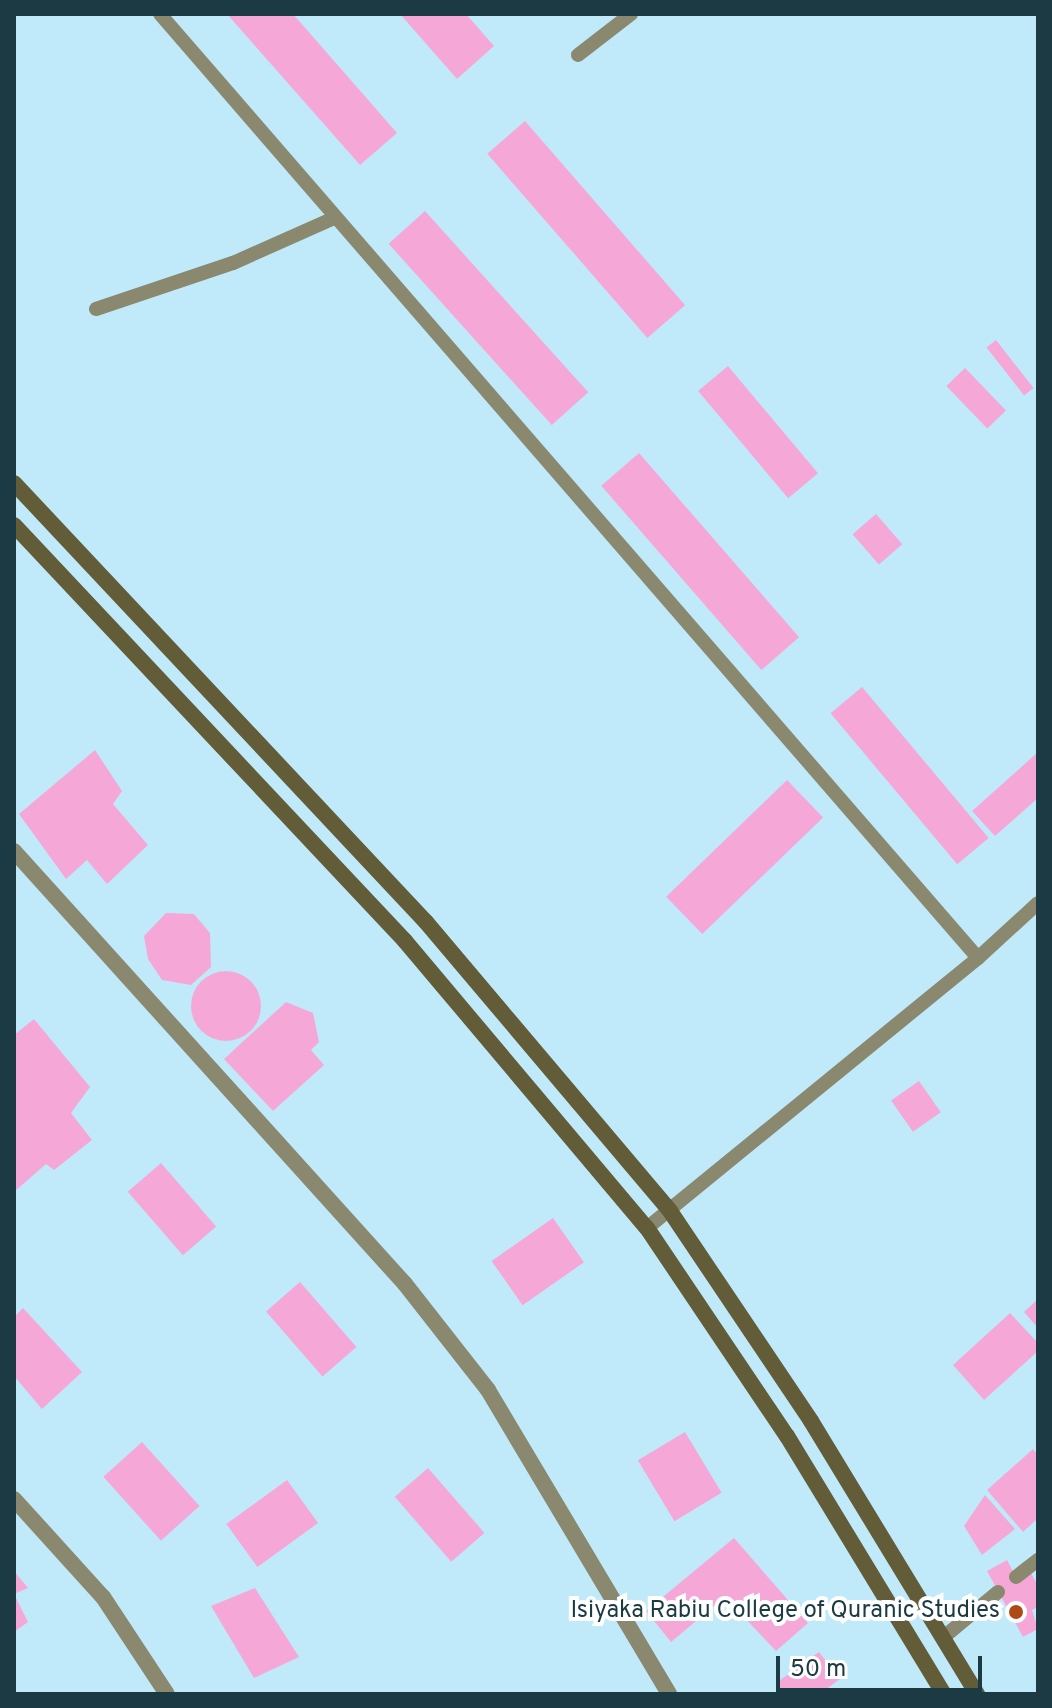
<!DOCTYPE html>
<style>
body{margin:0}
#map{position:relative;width:1052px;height:1708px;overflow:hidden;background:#c0eaf9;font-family:Overpass,sans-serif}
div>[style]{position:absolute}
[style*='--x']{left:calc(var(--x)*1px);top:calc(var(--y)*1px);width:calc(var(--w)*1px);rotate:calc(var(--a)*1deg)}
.building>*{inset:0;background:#f5a8d7;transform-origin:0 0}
.round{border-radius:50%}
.lane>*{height:14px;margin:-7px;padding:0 7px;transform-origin:7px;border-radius:7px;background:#8a886f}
.street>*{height:16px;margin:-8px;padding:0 8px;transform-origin:8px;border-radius:8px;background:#8a886f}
.secondary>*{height:16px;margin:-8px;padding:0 8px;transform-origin:8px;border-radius:8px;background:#625d38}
.dots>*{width:22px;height:22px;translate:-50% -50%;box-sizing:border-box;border:4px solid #fff;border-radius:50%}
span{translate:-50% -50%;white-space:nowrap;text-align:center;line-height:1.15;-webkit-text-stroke:8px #fff;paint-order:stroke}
.poi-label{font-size:24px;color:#1b3a44}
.right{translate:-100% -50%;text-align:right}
.frame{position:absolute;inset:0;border:16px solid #1b3a44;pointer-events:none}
.scale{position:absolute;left:776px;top:1656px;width:206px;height:36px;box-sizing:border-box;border:4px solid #1b3a44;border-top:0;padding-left:10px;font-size:24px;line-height:28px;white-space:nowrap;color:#1b3a44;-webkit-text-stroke:6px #fff;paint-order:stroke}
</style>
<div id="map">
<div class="building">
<i style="clip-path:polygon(227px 14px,293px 14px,397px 133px,360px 165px)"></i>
<i style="clip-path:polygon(400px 14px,466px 14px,494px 46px,457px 79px)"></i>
<i style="left:525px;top:121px;width:244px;height:50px;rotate:49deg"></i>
<i style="left:425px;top:211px;width:244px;height:49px;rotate:48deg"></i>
<i style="left:996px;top:340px;width:61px;height:12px;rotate:52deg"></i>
<i style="left:728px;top:366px;width:140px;height:39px;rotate:50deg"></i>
<i style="left:965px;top:368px;width:59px;height:26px;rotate:46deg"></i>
<i style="left:639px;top:453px;width:244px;height:50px;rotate:49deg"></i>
<i style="left:876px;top:514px;width:40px;height:31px;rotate:49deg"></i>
<i style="left:862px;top:687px;width:197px;height:41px;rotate:50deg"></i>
<i style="clip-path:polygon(95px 750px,122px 791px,113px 804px,148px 845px,107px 884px,87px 860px,66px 879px,19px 814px)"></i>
<i style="clip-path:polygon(1038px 752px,1038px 798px,995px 836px,972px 811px)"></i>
<i style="left:787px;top:780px;width:52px;height:168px;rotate:46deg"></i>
<i style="clip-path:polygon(166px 913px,194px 914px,210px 933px,211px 967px,191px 985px,162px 980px,148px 959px,144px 936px)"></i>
<i class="round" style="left:191px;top:971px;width:70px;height:70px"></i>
<i style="clip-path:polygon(286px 1002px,313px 1013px,319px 1042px,311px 1050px,324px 1065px,273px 1111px,224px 1059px)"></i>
<i style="clip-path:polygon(34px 1019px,90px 1087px,71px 1113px,92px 1140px,54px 1170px,46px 1164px,14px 1192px,14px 1035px)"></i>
<i style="left:919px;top:1081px;width:38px;height:34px;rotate:55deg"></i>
<i style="left:161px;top:1163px;width:84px;height:44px;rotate:49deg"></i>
<i style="left:553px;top:1218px;width:54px;height:75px;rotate:55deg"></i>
<i style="left:300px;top:1282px;width:86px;height:45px;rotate:49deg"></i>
<i style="clip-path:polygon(1038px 1299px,1038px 1328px,1024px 1312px)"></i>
<i style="clip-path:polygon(23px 1308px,82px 1372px,42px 1409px,14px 1376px,14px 1317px)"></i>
<i style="clip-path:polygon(1010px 1313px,1038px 1343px,1038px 1351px,984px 1400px,953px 1365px)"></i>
<i style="left:685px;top:1432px;width:71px;height:55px;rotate:59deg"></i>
<i style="left:142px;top:1442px;width:86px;height:52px;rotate:48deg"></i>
<i style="clip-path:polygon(1033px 1449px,1038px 1455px,1038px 1518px,1023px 1532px,987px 1490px)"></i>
<i style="left:428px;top:1468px;width:86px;height:44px;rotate:49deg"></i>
<i style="left:287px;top:1480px;width:53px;height:75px;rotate:54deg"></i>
<i style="clip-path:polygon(985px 1495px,1015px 1529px,982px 1555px,964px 1526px)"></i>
<i style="clip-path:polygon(734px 1538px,808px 1623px,776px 1651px,725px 1597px,671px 1642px,646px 1611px)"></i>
<i style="clip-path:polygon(1007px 1560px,1018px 1581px,1031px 1573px,1038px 1586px,1038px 1607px,1032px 1610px,1038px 1629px,1023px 1637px,987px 1571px)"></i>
<i style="clip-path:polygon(14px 1571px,28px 1588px,14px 1594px,28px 1622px,14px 1632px)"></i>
<i style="clip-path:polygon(255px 1588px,299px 1657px,254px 1678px,211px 1606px)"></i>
<i style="clip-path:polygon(819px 1652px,840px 1679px,825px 1690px,828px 1694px,785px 1694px,776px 1683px)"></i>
</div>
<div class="lane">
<i style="--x:160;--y:14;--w:1249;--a:49.09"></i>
<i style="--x:578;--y:55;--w:67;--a:-37.7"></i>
<i style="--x:96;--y:309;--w:145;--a:-18.6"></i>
<i style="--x:233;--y:263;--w:111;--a:-24"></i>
<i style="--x:647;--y:1228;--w:427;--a:-39.2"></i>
<i style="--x:978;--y:958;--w:81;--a:-42.5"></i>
<i style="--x:1016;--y:1577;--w:28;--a:-38"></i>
<i style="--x:945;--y:1636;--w:69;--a:-39.7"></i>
</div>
<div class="street">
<i style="--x:14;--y:851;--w:583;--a:47.92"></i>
<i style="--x:405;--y:1284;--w:135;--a:51.9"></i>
<i style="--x:488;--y:1390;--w:354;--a:59.2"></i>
<i style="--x:14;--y:1499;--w:132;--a:47.8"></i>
<i style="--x:103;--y:1597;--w:116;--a:56.6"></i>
</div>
<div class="secondary">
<i style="--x:14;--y:483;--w:602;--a:46.82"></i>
<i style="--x:426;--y:922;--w:378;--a:49.8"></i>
<i style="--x:670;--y:1211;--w:253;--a:56.1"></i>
<i style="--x:811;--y:1421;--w:320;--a:58.7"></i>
<i style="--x:14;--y:525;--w:571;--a:46.77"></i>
<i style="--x:405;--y:941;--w:375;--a:49.9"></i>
<i style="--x:647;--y:1228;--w:251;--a:56.1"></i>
<i style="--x:787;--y:1436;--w:302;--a:58.7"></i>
</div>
<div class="dots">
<i style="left:1016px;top:1612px;background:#ae4918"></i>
</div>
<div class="poi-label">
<span class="right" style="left:1000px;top:1612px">Isiyaka Rabiu College of Quranic Studies</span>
</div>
<div class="frame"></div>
<div class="scale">50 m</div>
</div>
